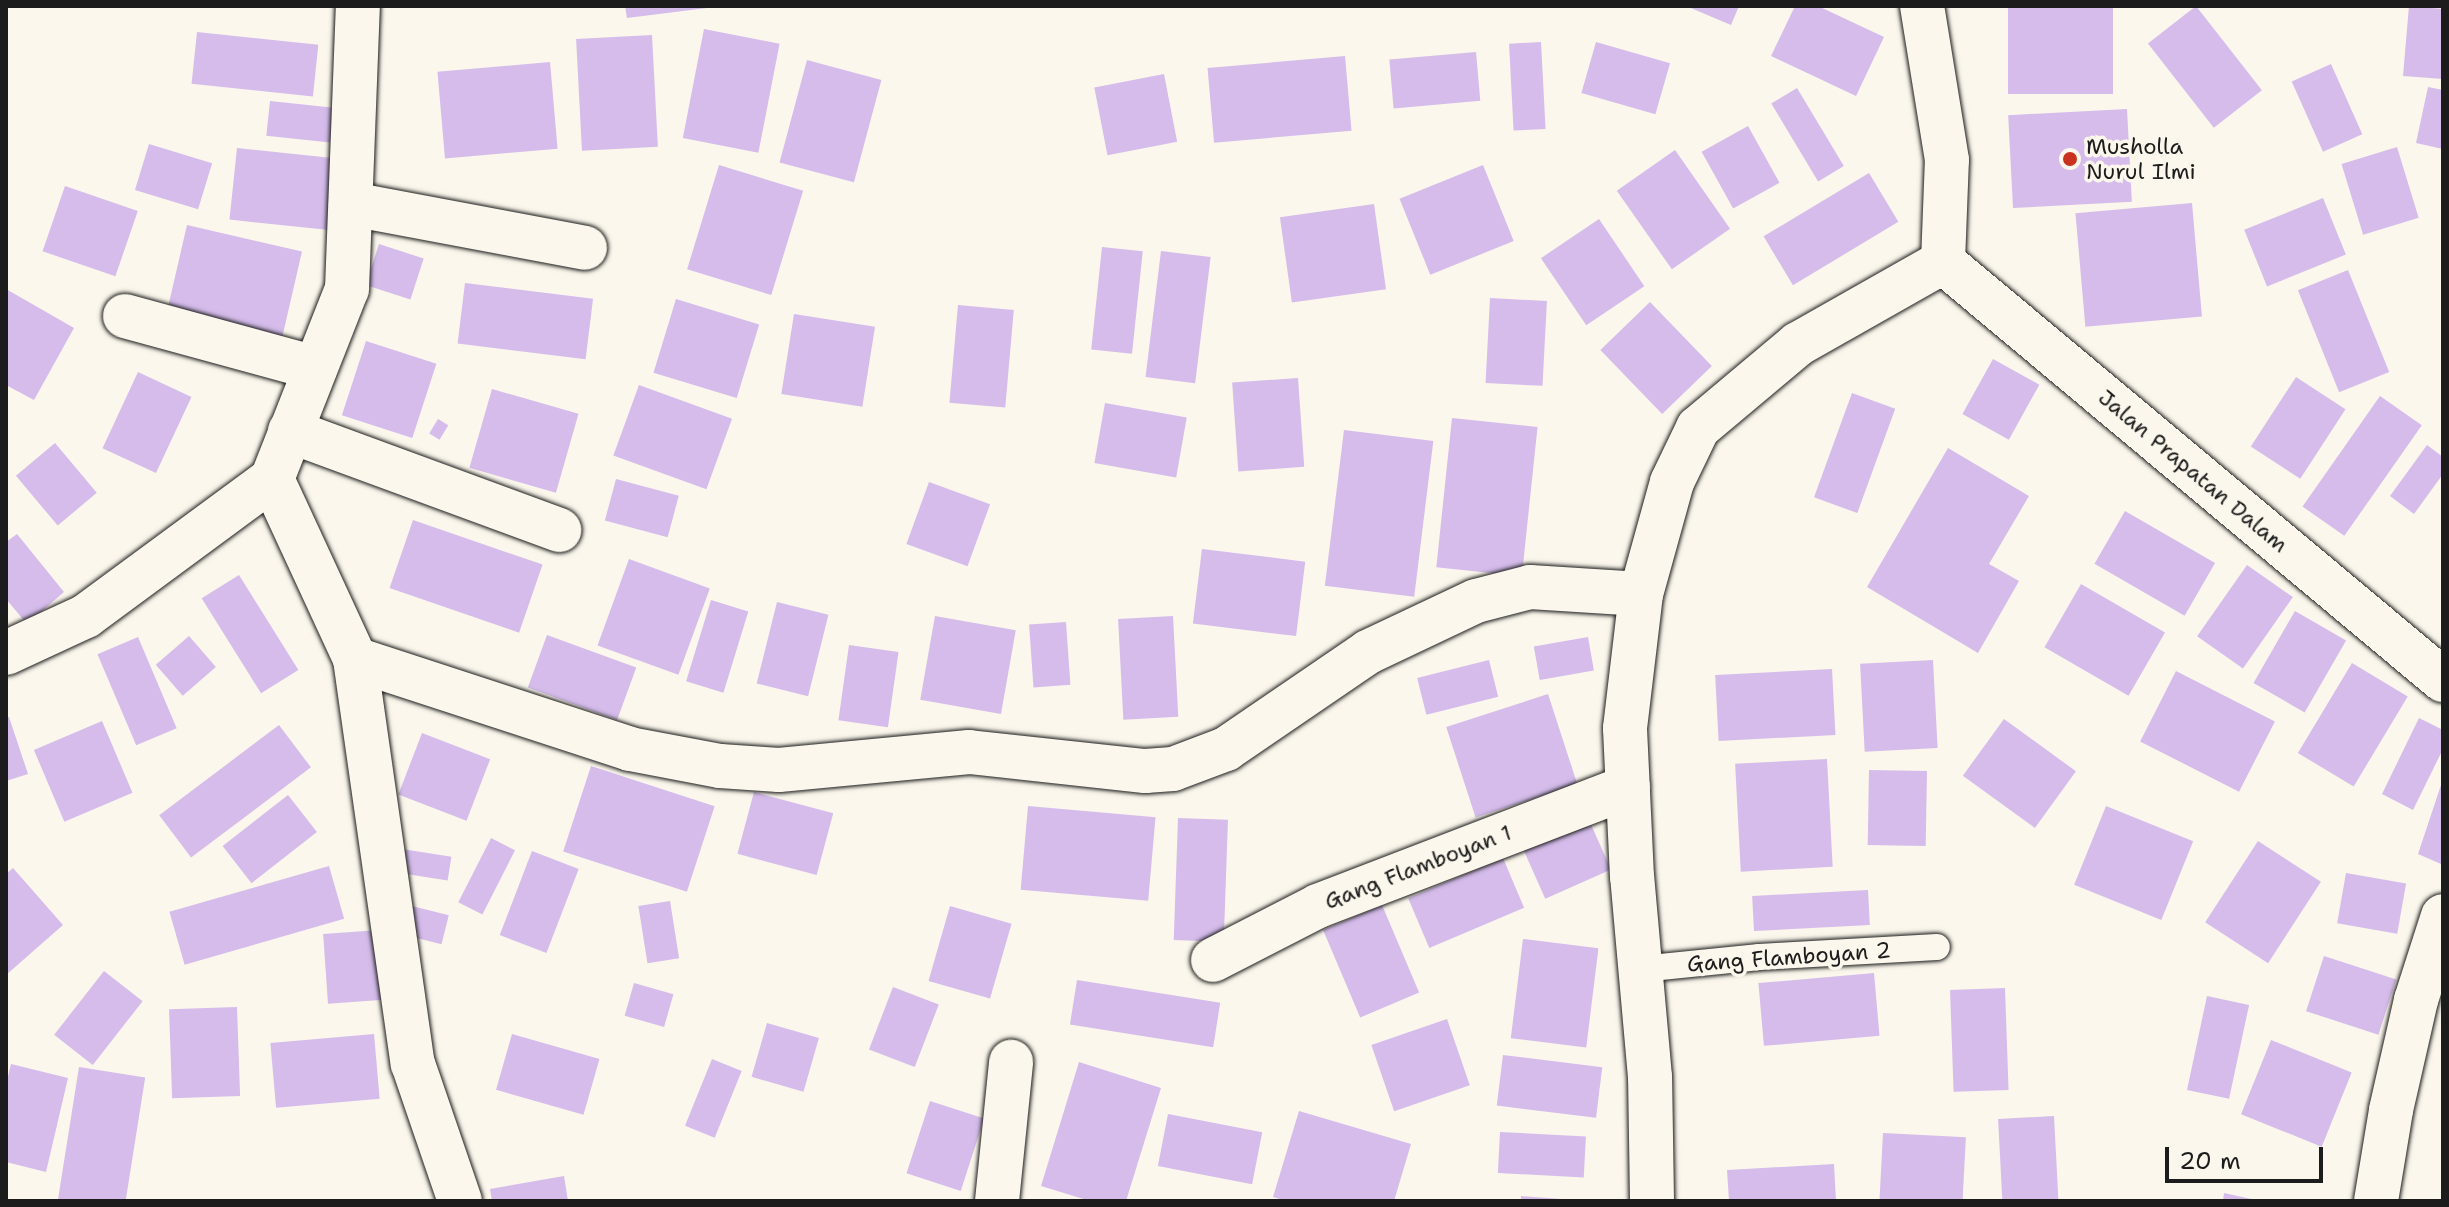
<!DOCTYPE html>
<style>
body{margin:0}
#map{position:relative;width:2449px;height:1207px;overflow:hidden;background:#fbf7ec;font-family:"Shantell Sans",sans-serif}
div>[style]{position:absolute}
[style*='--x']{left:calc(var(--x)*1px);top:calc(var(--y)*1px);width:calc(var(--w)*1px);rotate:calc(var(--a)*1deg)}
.building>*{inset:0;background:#d5bceb;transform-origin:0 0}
.roads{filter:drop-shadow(0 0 2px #1c1c1c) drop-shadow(0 0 2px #1c1c1c)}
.service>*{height:26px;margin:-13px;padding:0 13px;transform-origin:13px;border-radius:13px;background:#fbf7ec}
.minor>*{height:44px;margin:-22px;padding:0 22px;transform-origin:22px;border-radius:22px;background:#fbf7ec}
.dots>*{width:22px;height:22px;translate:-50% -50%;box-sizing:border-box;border:4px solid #fbf7ec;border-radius:50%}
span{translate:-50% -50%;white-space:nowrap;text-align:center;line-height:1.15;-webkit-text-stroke:7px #fbf7ec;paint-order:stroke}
.poi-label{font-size:22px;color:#1c1c1c}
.left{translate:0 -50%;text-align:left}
.street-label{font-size:22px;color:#1c1c1c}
.frame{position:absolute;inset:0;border:8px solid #1c1c1c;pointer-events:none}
.scale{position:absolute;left:2165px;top:1147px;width:158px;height:36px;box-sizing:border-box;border:4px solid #1c1c1c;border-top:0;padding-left:10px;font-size:24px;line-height:28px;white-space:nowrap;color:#1c1c1c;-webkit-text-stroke:6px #fbf7ec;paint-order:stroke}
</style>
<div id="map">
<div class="building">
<i style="clip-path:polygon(625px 6px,707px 6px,707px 8px,627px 18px)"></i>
<i style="clip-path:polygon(1686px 6px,1739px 6px,1731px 25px)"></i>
<i style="clip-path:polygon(1795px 6px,1818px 6px,1884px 37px,1856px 96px,1771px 56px)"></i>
<i style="left:2008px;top:6px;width:105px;height:88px"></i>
<i style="left:2196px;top:6px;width:107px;height:61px;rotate:52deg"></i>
<i style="clip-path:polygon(2409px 6px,2443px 9px,2443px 79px,2403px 76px)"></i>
<i style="left:704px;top:29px;width:77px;height:111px;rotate:11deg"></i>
<i style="left:197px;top:32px;width:122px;height:52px;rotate:6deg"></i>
<i style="left:652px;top:35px;width:112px;height:76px;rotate:87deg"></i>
<i style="left:1541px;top:42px;width:87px;height:32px;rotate:87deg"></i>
<i style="left:1596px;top:42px;width:77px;height:53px;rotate:16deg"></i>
<i style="left:1476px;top:52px;width:49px;height:87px;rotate:85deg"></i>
<i style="left:1345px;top:56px;width:75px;height:138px;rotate:85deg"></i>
<i style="left:807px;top:60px;width:77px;height:106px;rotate:15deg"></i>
<i style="left:550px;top:62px;width:87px;height:113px;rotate:85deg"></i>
<i style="left:2331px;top:64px;width:77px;height:43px;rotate:66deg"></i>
<i style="left:1164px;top:74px;width:69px;height:71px;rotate:79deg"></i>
<i style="clip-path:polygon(2428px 87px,2443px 90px,2443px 149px,2416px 143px)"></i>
<i style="left:1797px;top:88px;width:91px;height:30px;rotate:59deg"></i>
<i style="left:270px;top:101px;width:64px;height:35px;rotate:6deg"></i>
<i style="left:2127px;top:109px;width:93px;height:119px;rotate:87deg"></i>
<i style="left:1748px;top:126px;width:65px;height:53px;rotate:61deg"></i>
<i style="left:149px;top:144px;width:66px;height:48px;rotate:17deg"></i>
<i style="left:2397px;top:147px;width:74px;height:58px;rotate:73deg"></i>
<i style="left:237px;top:148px;width:98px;height:72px;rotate:6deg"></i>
<i style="left:1675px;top:150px;width:96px;height:71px;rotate:55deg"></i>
<i style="left:719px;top:165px;width:88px;height:109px;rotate:17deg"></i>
<i style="left:1483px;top:165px;width:82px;height:90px;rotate:68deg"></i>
<i style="left:1869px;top:173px;width:57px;height:123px;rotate:59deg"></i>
<i style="left:65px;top:186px;width:77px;height:69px;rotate:19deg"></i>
<i style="left:2323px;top:198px;width:61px;height:85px;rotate:68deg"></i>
<i style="left:2192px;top:203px;width:114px;height:117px;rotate:85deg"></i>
<i style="left:1374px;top:204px;width:86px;height:95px;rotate:82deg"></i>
<i style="left:1599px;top:219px;width:81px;height:70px;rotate:56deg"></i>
<i style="left:187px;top:225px;width:118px;height:94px;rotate:13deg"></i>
<i style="left:379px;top:244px;width:47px;height:43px;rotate:18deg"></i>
<i style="left:1102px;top:247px;width:41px;height:103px;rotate:6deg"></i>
<i style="left:1161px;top:251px;width:50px;height:127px;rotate:7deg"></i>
<i style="left:2348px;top:270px;width:110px;height:54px;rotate:68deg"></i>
<i style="left:465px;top:283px;width:129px;height:61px;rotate:7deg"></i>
<i style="clip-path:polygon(6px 289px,74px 328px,34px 400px,6px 385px)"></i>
<i style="left:1490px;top:298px;width:57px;height:85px;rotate:3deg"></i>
<i style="left:676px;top:299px;width:87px;height:77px;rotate:17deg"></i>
<i style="left:1650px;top:302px;width:89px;height:69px;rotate:46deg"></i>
<i style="left:958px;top:305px;width:56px;height:98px;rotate:5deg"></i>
<i style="left:794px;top:314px;width:82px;height:81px;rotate:9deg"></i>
<i style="left:366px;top:341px;width:74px;height:78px;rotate:18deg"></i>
<i style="left:1993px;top:359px;width:53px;height:63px;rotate:29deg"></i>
<i style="left:138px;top:372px;width:59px;height:84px;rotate:25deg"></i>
<i style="left:2296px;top:377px;width:59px;height:83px;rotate:33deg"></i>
<i style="left:1298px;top:378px;width:89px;height:66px;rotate:86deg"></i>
<i style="left:639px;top:385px;width:99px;height:75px;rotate:20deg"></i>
<i style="left:492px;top:389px;width:90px;height:82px;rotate:16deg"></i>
<i style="left:1852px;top:393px;width:46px;height:111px;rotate:20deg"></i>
<i style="left:2380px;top:396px;width:51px;height:135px;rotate:35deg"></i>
<i style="left:1105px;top:403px;width:83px;height:61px;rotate:10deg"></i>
<i style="left:1452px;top:418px;width:86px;height:150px;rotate:6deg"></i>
<i style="left:438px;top:419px;width:12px;height:17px;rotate:31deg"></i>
<i style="left:1344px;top:430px;width:90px;height:157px;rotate:7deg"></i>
<i style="left:55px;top:443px;width:65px;height:51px;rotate:50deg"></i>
<i style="clip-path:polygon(2427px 445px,2443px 457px,2443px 474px,2414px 514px,2390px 496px)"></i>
<i style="clip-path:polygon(1948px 448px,2029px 496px,1989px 564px,2019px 581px,1978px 653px,1867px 587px)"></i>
<i style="left:616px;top:479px;width:65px;height:43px;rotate:15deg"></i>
<i style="left:929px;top:482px;width:65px;height:66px;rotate:20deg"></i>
<i style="left:2125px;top:511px;width:104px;height:61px;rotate:30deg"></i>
<i style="left:413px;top:520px;width:137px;height:72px;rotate:19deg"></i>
<i style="clip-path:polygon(17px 534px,64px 592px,27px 624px,6px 599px,6px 542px)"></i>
<i style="left:1202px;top:549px;width:104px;height:75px;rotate:7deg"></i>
<i style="left:629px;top:559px;width:86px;height:92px;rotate:20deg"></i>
<i style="left:2247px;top:565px;width:56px;height:87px;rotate:35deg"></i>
<i style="left:239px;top:575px;width:112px;height:44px;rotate:58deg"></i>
<i style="left:2081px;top:584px;width:97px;height:73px;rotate:30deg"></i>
<i style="left:711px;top:600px;width:39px;height:85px;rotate:17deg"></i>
<i style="left:777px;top:602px;width:53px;height:84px;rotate:14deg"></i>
<i style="left:2295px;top:611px;width:59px;height:83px;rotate:30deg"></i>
<i style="left:935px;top:616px;width:82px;height:85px;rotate:10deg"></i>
<i style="left:1173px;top:616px;width:101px;height:55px;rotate:87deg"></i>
<i style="left:1066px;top:622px;width:63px;height:37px;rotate:86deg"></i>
<i style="left:547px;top:635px;width:95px;height:56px;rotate:20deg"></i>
<i style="left:189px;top:636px;width:41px;height:44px;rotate:49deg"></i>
<i style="left:138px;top:637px;width:99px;height:44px;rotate:67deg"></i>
<i style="left:1588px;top:637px;width:34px;height:55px;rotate:80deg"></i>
<i style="left:849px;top:645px;width:50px;height:76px;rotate:8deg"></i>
<i style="left:1489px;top:660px;width:38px;height:74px;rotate:76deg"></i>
<i style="left:1933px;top:660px;width:88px;height:73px;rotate:87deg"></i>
<i style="left:2352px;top:663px;width:65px;height:105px;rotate:31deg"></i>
<i style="left:1832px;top:669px;width:66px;height:117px;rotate:87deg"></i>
<i style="left:2176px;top:671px;width:111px;height:79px;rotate:27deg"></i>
<i style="left:1548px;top:694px;width:95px;height:107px;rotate:72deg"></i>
<i style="clip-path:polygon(9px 717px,28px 774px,6px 781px,6px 718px)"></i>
<i style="clip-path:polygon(2419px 718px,2443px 730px,2443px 749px,2413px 810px,2382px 794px)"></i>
<i style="left:2004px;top:719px;width:89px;height:70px;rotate:36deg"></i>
<i style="left:102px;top:721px;width:78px;height:74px;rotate:67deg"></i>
<i style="left:279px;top:725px;width:53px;height:150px;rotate:53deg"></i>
<i style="left:422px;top:733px;width:73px;height:66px;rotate:21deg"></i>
<i style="left:1827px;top:759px;width:108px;height:92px;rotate:87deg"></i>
<i style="left:591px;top:766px;width:130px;height:90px;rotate:18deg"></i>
<i style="left:1869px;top:770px;width:58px;height:75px;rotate:1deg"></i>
<i style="clip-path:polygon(2442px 782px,2443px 859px,2441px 864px,2418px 854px)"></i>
<i style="left:754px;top:792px;width:82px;height:64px;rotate:15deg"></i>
<i style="left:288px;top:795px;width:47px;height:83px;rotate:52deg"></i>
<i style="left:1028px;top:806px;width:128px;height:84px;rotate:5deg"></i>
<i style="left:2106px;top:806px;width:94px;height:85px;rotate:22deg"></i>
<i style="left:1585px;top:811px;width:64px;height:72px;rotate:66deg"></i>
<i style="left:1178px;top:818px;width:50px;height:122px;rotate:2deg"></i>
<i style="left:491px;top:838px;width:27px;height:72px;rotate:27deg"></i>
<i style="left:2258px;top:841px;width:75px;height:97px;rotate:33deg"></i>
<i style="left:402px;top:849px;width:50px;height:24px;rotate:9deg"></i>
<i style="left:532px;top:851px;width:50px;height:90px;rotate:21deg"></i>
<i style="left:1503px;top:858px;width:54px;height:103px;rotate:67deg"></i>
<i style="left:329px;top:866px;width:55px;height:166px;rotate:74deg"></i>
<i style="clip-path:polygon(13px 868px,63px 925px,6px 975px,6px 874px)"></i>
<i style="left:2346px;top:873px;width:61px;height:51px;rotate:10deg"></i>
<i style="left:1868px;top:890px;width:35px;height:116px;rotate:87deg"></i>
<i style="left:670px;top:901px;width:58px;height:32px;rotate:81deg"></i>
<i style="left:408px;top:905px;width:42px;height:30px;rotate:14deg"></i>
<i style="left:1382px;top:905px;width:95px;height:64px;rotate:67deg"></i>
<i style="left:950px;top:906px;width:64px;height:78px;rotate:16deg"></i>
<i style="left:379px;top:930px;width:70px;height:56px;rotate:86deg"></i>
<i style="left:1523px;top:939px;width:76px;height:100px;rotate:7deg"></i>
<i style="left:2324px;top:956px;width:76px;height:58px;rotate:18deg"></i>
<i style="left:104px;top:971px;width:49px;height:81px;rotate:38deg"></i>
<i style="left:1874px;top:973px;width:63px;height:116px;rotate:85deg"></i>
<i style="left:1077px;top:980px;width:145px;height:45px;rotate:9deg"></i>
<i style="left:634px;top:983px;width:41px;height:34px;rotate:16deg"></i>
<i style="left:893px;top:987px;width:49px;height:67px;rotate:21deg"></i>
<i style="left:2005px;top:988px;width:102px;height:55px;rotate:88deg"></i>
<i style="left:2207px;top:996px;width:43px;height:96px;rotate:12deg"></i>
<i style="left:237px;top:1007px;width:89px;height:68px;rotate:88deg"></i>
<i style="left:1447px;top:1019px;width:70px;height:80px;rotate:71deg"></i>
<i style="left:767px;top:1023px;width:54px;height:56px;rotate:16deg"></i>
<i style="left:374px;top:1034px;width:65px;height:104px;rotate:85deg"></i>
<i style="left:512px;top:1034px;width:91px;height:58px;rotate:16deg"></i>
<i style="left:2271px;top:1040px;width:87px;height:80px;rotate:22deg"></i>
<i style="left:1503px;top:1055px;width:100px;height:51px;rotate:7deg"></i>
<i style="left:712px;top:1059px;width:32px;height:72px;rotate:22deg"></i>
<i style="clip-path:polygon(1079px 1062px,1161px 1088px,1126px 1201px,1090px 1201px,1041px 1186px)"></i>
<i style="clip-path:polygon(11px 1064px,68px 1078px,46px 1172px,6px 1162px,6px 1085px)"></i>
<i style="left:79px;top:1067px;width:67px;height:135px;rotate:9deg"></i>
<i style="left:930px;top:1101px;width:57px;height:76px;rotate:18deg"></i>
<i style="clip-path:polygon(1299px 1111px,1411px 1144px,1394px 1201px,1287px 1201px,1273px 1197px)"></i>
<i style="left:1168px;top:1114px;width:96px;height:53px;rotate:11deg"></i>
<i style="left:2054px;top:1116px;width:85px;height:56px;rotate:87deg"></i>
<i style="left:1500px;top:1132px;width:86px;height:41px;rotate:3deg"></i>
<i style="left:1883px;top:1133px;width:83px;height:68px;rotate:3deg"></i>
<i style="clip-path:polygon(1834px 1164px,1836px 1201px,1729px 1201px,1727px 1170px)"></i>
<i style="clip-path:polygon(564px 1176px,568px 1201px,492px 1201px,490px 1189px)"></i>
<i style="clip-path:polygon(2224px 1193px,2256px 1200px,2256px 1201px,2223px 1201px)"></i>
<i style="clip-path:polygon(1521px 1196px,1561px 1199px,1561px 1201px,1521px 1201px)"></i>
</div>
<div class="roads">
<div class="service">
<i style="--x:1641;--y:969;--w:119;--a:-5.8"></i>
<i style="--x:1759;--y:957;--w:178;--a:-3.2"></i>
</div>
<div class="minor">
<i style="--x:351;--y:204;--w:238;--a:10.6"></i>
<i style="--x:1943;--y:262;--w:652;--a:39.9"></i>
<i style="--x:125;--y:316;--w:197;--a:15.3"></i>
<i style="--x:290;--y:431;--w:287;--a:20.2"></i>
<i style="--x:272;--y:479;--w:198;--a:65.2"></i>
<i style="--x:355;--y:659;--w:409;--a:81.9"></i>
<i style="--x:413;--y:1064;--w:145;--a:71.1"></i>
<i style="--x:6;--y:653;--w:88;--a:-24.8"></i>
<i style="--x:86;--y:616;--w:231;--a:-36.4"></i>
<i style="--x:272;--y:479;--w:204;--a:-68.5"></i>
<i style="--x:347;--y:289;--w:283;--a:-87.8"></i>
<i style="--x:355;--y:659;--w:289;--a:18.1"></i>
<i style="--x:630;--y:749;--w:92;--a:10.7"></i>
<i style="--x:720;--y:766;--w:59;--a:3.9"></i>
<i style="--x:779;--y:770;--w:191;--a:-5.4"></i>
<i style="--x:969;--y:752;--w:177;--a:6.2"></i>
<i style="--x:1145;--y:771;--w:28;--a:-4"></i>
<i style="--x:1173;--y:769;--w:57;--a:-20.7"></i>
<i style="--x:1226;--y:749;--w:172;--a:-34.3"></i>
<i style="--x:1368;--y:652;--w:119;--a:-25.3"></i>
<i style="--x:1476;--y:601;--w:56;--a:-14.5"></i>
<i style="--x:1530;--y:587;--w:111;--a:3.6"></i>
<i style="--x:1213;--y:960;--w:118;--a:-27.2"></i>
<i style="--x:1318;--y:906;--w:332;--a:-21"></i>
<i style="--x:997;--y:1201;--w:140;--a:-84.2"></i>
<i style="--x:1652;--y:1201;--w:124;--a:-90.9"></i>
<i style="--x:1650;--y:1077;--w:201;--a:-95.1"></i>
<i style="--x:1632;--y:877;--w:149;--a:-92.7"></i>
<i style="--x:1625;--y:728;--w:135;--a:-83.2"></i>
<i style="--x:1641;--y:594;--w:116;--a:-74.5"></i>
<i style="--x:1672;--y:482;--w:60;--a:-64.3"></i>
<i style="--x:1698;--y:428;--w:131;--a:-40"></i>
<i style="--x:1798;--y:344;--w:167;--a:-29.5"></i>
<i style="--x:1943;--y:262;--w:102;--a:-87.8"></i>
<i style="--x:1947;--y:160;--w:156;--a:-99.2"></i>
<i style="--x:2376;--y:1201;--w:92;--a:-80.6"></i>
<i style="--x:2391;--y:1110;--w:113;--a:-77.2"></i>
<i style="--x:2416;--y:1000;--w:88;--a:-72.2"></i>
</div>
</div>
<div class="dots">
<i style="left:2070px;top:159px;background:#c8321e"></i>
</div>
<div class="poi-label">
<span class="left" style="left:2086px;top:159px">Musholla<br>Nurul Ilmi</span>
</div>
<div class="street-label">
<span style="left:2193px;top:471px;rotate:40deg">Jalan Prapatan Dalam</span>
<span style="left:1418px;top:867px;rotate:-21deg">Gang Flamboyan 1</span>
<span style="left:1789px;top:957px;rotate:-4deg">Gang Flamboyan 2</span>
</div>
<div class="frame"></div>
<div class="scale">20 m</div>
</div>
